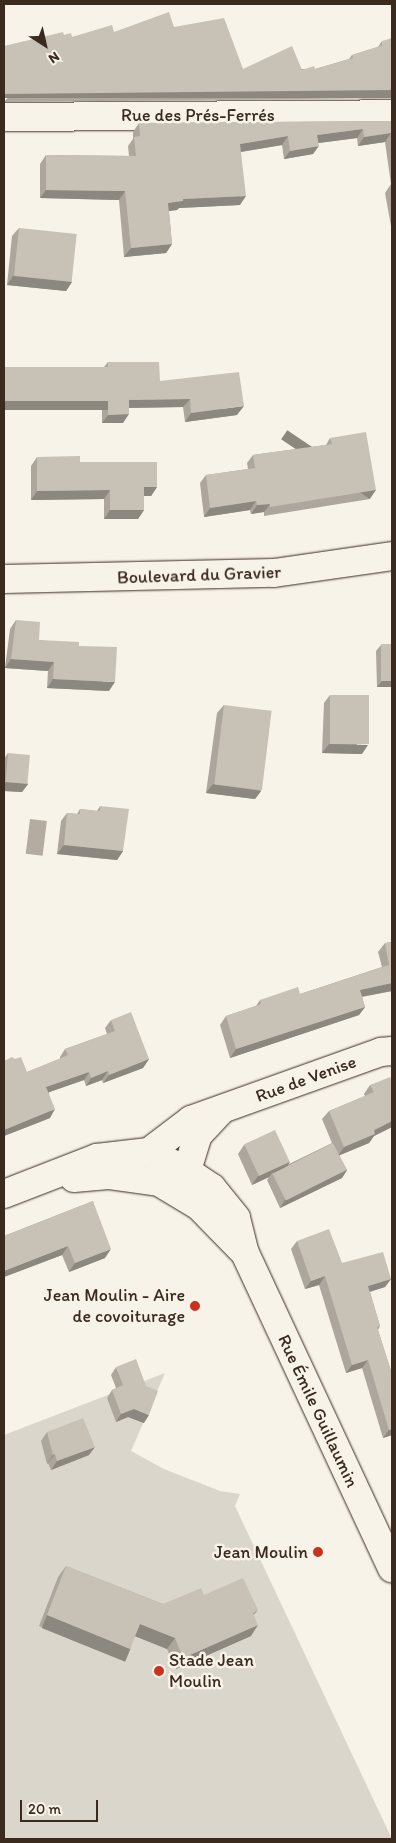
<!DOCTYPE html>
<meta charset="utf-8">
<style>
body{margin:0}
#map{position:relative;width:396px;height:1843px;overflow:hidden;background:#f7f3e8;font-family:Itim,sans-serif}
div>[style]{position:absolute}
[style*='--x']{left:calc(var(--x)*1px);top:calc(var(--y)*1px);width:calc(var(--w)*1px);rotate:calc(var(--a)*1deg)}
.green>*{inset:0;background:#dbd6cb}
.water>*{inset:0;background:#b4aca0;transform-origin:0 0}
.roads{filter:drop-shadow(0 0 1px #3b2a1e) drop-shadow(0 0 1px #3b2a1e)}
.minor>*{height:28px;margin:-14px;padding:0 14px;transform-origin:14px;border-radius:14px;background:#f7f3e8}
.secondary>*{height:28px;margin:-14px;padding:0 14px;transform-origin:14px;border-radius:14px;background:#f7f3e8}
.wall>*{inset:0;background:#aca69d}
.shaded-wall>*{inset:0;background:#8c877f;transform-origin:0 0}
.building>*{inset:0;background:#c8c1b6;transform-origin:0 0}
.dots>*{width:14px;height:14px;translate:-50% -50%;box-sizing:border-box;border:2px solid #f7f3e8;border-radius:50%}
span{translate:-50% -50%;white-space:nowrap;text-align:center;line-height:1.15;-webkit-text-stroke:5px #f7f3e8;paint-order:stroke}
.street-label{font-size:18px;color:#3b2a1e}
.poi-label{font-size:18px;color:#3b2a1e}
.right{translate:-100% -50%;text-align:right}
.left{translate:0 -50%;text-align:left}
.frame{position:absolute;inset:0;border:5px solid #3b2a1e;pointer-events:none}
.north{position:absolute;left:20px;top:20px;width:50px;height:50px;-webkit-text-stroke:4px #f7f3e8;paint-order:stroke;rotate:145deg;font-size:14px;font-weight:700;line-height:20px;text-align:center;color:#3b2a1e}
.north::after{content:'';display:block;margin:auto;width:18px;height:22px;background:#3b2a1e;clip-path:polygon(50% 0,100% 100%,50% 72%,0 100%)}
.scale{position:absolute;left:20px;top:1800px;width:78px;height:22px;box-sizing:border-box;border:2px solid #3b2a1e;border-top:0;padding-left:6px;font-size:15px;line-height:18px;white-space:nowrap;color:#3b2a1e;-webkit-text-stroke:4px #f7f3e8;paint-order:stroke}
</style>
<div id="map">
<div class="green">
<i style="clip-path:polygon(165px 1373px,131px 1451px,164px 1469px,220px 1491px,240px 1494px,235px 1506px,392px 1839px,4px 1839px,4px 1435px)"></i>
</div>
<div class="water">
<i style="left:30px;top:819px;width:17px;height:35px;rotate:7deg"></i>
</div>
<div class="roads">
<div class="minor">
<i style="--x:4;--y:117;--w:388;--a:-0.4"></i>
<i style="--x:4;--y:579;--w:270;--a:-1.3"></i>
<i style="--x:274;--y:573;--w:119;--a:-8.2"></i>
<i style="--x:149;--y:1152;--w:53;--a:-37.3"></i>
<i style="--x:191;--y:1120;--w:202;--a:-19.7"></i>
<i style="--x:381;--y:1052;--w:11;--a:-5"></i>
<i style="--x:195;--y:1194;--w:24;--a:-109"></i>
<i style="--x:187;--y:1171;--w:7;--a:-74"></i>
<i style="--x:189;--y:1164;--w:30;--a:-73"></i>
<i style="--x:198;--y:1135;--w:33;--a:-47"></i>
</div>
<div class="secondary">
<i style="--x:74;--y:1178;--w:34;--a:-5"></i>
<i style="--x:108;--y:1175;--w:51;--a:7.8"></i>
<i style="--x:159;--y:1182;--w:47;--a:31"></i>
<i style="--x:199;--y:1206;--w:60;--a:45.7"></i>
<i style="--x:4;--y:1194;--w:100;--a:-21.2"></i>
<i style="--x:97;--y:1158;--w:52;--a:-6.6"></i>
<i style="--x:149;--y:1152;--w:42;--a:26.6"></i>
<i style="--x:187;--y:1171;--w:30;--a:34"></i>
<i style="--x:212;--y:1188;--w:38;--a:51"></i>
<i style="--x:236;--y:1218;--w:36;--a:76"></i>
<i style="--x:245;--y:1253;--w:348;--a:65"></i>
</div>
</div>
<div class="wall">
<i style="clip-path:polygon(174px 27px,243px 69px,315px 69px,349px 59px,352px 55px,378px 47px,382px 41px,392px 98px,4px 102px,64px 35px,72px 37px,114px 32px)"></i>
<i style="clip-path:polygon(392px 121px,392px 226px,391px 226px,385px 193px,391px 184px,385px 142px,358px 146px,357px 138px,318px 143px,313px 154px,284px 159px,282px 145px,241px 152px,240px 205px,179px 208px,177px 210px,169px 211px,172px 244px,166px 253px,124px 257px,119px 200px,40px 198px,40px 164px,46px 155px,129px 156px,128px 146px,133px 139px,133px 132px,139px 123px)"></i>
<i style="clip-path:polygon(19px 228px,72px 282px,66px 291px,7px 285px,12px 236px)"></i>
<i style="clip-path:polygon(108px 362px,160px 381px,237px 415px,185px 422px,183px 407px,129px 408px,123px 423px,102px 423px,102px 410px,4px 410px,4px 367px,104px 367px)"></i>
<i style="clip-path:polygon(330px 438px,370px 499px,264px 516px,264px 512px,251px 514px,250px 510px,204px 517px,200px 483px,206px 475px,248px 469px,247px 463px,253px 455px,326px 445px)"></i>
<i style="clip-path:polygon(37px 457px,80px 462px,157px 487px,151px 496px,144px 496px,144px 510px,138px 519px,104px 519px,104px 499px,31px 500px,31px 466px)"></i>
<i style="clip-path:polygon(16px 620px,39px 640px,79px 646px,109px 691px,47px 688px,48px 671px,5px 668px,10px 629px)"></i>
<i style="clip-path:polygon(392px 644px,392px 687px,377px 687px,376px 651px,381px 645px)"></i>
<i style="clip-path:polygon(330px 695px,362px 754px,322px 753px,324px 703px)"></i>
<i style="clip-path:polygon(224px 705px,261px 791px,255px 799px,206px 793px,217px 713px)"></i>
<i style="clip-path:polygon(8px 753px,28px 784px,22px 792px,4px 791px,4px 759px)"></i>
<i style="clip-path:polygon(100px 806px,123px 851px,117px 860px,57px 854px,61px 821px,67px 813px,77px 814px,80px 809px,97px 811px)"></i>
<i style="clip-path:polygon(392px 942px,392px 991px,362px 997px,365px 1007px,359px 1015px,230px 1058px,220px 1025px,226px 1016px,256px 1006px,260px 1000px,300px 994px,382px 967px,378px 952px,385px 943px)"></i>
<i style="clip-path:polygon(111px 1020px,149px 1059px,143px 1068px,103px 1083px,102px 1080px,86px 1086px,84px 1080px,49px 1092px,50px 1118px,4px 1136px,4px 1061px,27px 1072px,60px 1059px,60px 1057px,65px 1049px,107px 1034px,105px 1028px)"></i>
<i style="clip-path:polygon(392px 1081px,392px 1127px,374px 1136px,369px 1143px,339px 1155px,347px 1170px,342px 1178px,280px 1208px,267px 1180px,269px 1177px,252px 1185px,238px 1154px,244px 1145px,290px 1162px,287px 1165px,332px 1143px,322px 1119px,329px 1111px,365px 1096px,364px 1094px,370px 1085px)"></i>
<i style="clip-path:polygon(93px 1201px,105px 1258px,69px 1272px,62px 1255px,4px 1277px,4px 1236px)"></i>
<i style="clip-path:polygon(297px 1241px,342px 1263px,391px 1279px,385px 1287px,370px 1292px,380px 1326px,378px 1330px,392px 1374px,392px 1435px,383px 1438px,362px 1368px,346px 1373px,319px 1285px,305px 1289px,291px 1249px)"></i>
<i style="clip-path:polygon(116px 1367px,144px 1423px,128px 1417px,116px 1422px,107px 1398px,112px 1390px,116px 1388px,111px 1375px)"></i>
<i style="clip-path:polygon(47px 1432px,89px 1455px,51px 1470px,48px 1463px,47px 1464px,41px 1441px)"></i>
<i style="clip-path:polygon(66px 1566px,163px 1604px,204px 1595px,258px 1610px,254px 1615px,251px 1636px,176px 1669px,167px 1649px,135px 1636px,130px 1649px,122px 1660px,39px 1626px,58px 1577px)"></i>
</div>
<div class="shaded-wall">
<i style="left:392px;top:90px;width:8px;height:388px;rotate:90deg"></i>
<i style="clip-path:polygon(363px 129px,357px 138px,311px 144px,317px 135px)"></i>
<i style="clip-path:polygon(391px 133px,385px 142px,358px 146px,364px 137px)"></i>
<i style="clip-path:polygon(288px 136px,282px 145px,234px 153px,240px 144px)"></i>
<i style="clip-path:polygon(319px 146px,313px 154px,284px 159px,290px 151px)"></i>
<i style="clip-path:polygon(46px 190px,125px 191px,119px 200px,40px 198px)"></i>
<i style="clip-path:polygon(246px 196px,240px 205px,179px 208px,177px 210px,162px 212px,168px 203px,183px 199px)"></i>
<i style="clip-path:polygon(172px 244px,166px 253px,124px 257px,131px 248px)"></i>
<i style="clip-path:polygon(13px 276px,72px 282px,66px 291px,7px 285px)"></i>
<i style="clip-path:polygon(190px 399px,183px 407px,123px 408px,129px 400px)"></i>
<i style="left:4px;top:401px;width:104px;height:9px"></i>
<i style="clip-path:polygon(244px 406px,237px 415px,185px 422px,191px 413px)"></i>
<i style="clip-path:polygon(129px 414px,123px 423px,102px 423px,108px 415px)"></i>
<i style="clip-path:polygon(144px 487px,157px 487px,151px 496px,138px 496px)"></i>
<i style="clip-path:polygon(110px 490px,104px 499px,31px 500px,37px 491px)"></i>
<i style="left:376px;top:490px;width:11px;height:107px;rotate:124deg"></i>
<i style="clip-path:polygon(256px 501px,250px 510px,204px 517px,210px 508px)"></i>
<i style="clip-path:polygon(270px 504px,264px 512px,251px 514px,257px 505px)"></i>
<i style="clip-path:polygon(110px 510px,144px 510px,138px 519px,104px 519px)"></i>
<i style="clip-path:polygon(11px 659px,54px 662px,48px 671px,5px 668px)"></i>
<i style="clip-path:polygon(53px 679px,115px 682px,109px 691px,47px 688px)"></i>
<i style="clip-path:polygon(382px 681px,392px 681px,392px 687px,377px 687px)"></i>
<i style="clip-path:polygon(329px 744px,368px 745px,362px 754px,322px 753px)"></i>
<i style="clip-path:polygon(6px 782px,28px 784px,22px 792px,4px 791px,4px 785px)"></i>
<i style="clip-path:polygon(213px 784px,261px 791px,255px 799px,206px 793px)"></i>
<i style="clip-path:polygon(64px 845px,123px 851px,117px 860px,57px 854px)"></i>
<i style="clip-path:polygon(392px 983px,392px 991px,354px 998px,360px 990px)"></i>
<i style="clip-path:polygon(365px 1007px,359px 1015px,230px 1058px,236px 1049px)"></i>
<i style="clip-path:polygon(149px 1059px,143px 1068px,103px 1083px,109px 1075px)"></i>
<i style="clip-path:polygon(108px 1071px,102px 1080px,86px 1086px,91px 1078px)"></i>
<i style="clip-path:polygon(89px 1072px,84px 1080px,41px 1095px,46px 1087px)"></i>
<i style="clip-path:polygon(55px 1109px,50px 1118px,4px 1136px,4px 1130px)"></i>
<i style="clip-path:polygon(392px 1121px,392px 1127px,374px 1136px,369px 1143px,338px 1156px,344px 1147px)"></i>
<i style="clip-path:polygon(290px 1162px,284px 1171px,272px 1173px,269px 1177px,252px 1185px,258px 1176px)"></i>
<i style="clip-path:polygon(347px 1170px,342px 1178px,280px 1208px,285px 1200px)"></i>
<i style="clip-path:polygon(68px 1246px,62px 1255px,4px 1277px,4px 1271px)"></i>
<i style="clip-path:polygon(111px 1249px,105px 1258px,69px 1272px,75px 1263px)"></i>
<i style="clip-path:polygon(325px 1276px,319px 1285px,305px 1289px,311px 1281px)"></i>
<i style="clip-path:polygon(391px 1279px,385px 1287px,362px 1294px,368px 1286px)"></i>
<i style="clip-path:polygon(368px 1360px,362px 1368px,346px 1373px,352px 1365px)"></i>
<i style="clip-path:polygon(134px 1409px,149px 1415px,144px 1423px,128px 1417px,116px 1422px,121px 1414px)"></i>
<i style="clip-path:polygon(392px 1429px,392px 1435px,383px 1438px,389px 1430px)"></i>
<i style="clip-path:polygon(95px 1447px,89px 1455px,51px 1470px,57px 1461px)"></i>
<i style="clip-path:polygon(55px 1454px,48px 1463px,47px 1464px,53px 1455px)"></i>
<i style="left:47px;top:1615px;width:90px;height:14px;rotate:22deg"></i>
<i style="clip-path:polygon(140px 1624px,175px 1638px,167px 1649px,132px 1635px)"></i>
<i style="clip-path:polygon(258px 1625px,251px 1636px,176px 1669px,183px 1658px)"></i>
</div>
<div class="building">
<i style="clip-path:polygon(169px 12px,174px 27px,224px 18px,243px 69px,292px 46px,302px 70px,314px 66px,315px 69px,353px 58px,352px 55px,383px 45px,382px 41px,392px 38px,392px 90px,4px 94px,4px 46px,63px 32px,64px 35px,71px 33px,72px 37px,112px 25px,114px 32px)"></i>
<i style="clip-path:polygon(392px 121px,392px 141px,391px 133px,364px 137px,363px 129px,317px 135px,319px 146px,290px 151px,288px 136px,240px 144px,246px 196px,183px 199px,183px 201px,168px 203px,172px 244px,131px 248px,125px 191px,46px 190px,46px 155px,136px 156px,134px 137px,140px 136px,139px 123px)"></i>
<i style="left:19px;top:228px;width:58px;height:48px;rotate:6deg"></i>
<i style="clip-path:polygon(108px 362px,159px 362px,160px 381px,239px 372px,244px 406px,191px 413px,190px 399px,129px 400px,129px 414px,108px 415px,108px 401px,4px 401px,4px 367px,108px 367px)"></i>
<i style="clip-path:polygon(366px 432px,376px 490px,270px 507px,270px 504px,257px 505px,256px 501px,210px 508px,206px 475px,255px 468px,253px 455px,332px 444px,330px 438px)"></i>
<i style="clip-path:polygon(80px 456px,80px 462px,157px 462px,157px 487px,144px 487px,144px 510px,110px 510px,110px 490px,37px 491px,37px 457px)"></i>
<i style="clip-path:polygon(16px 620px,40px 622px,39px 640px,79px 642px,79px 646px,117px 647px,115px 682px,53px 679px,54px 662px,11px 659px)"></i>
<i style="left:392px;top:644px;width:37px;height:11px;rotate:90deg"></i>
<i style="left:330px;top:695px;width:39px;height:49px"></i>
<i style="left:224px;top:705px;width:48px;height:80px;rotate:7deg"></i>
<i style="left:8px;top:753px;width:22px;height:29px;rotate:5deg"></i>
<i style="clip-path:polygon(100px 806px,129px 809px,123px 851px,64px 845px,67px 813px,80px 814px,80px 809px,100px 811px)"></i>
<i style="clip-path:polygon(392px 942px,392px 983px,360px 990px,365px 1007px,236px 1049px,226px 1016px,261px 1004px,260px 1000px,298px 987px,300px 994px,389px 965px,385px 943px)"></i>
<i style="clip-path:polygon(131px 1012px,149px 1059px,109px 1075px,108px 1071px,91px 1078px,89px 1072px,46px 1087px,55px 1109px,4px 1130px,4px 1061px,12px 1057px,15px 1059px,21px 1057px,27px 1072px,68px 1055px,65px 1049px,115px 1031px,111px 1020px)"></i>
<i style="clip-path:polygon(390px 1077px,392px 1081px,392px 1121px,374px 1130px,375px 1134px,344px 1147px,329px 1111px,374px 1092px,370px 1085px)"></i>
<i style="left:275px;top:1130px;width:35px;height:34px;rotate:65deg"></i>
<i style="left:333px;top:1143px;width:30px;height:68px;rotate:63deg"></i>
<i style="clip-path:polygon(93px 1201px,111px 1249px,75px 1263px,68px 1246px,4px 1271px,4px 1236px)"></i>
<i style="clip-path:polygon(329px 1229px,342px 1263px,383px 1252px,391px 1279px,368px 1286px,380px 1326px,377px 1327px,392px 1374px,392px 1429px,389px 1430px,368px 1360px,352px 1365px,325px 1276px,311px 1281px,297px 1241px)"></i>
<i style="clip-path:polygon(136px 1359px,146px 1386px,158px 1391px,149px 1415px,134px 1409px,121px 1414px,112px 1390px,123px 1385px,116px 1367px)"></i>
<i style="clip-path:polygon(83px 1418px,95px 1447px,57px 1461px,55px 1454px,53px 1455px,47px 1432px)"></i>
<i style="clip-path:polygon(66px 1566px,163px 1604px,201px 1588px,204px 1595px,243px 1578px,258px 1610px,253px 1613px,258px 1625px,183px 1658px,175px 1638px,140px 1624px,130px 1649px,47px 1615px)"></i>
</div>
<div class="dots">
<i style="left:195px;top:1306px;background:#c8321e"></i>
<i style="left:318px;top:1552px;background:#c8321e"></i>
<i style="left:159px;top:1671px;background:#c8321e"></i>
</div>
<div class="street-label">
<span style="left:198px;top:115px">Rue des Prés-Ferrés</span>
<span style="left:199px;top:575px;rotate:-2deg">Boulevard du Gravier</span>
<span style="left:306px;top:1079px;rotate:-20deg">Rue de Venise</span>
<span style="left:318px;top:1411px;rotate:65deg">Rue Émile Guillaumin</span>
</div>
<div class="poi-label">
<span class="right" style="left:185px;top:1306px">Jean Moulin - Aire<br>de covoiturage</span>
<span class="right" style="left:308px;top:1552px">Jean Moulin</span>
<span class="left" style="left:169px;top:1671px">Stade Jean<br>Moulin</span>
</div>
<div class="frame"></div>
<div class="north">N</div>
<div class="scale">20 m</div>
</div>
